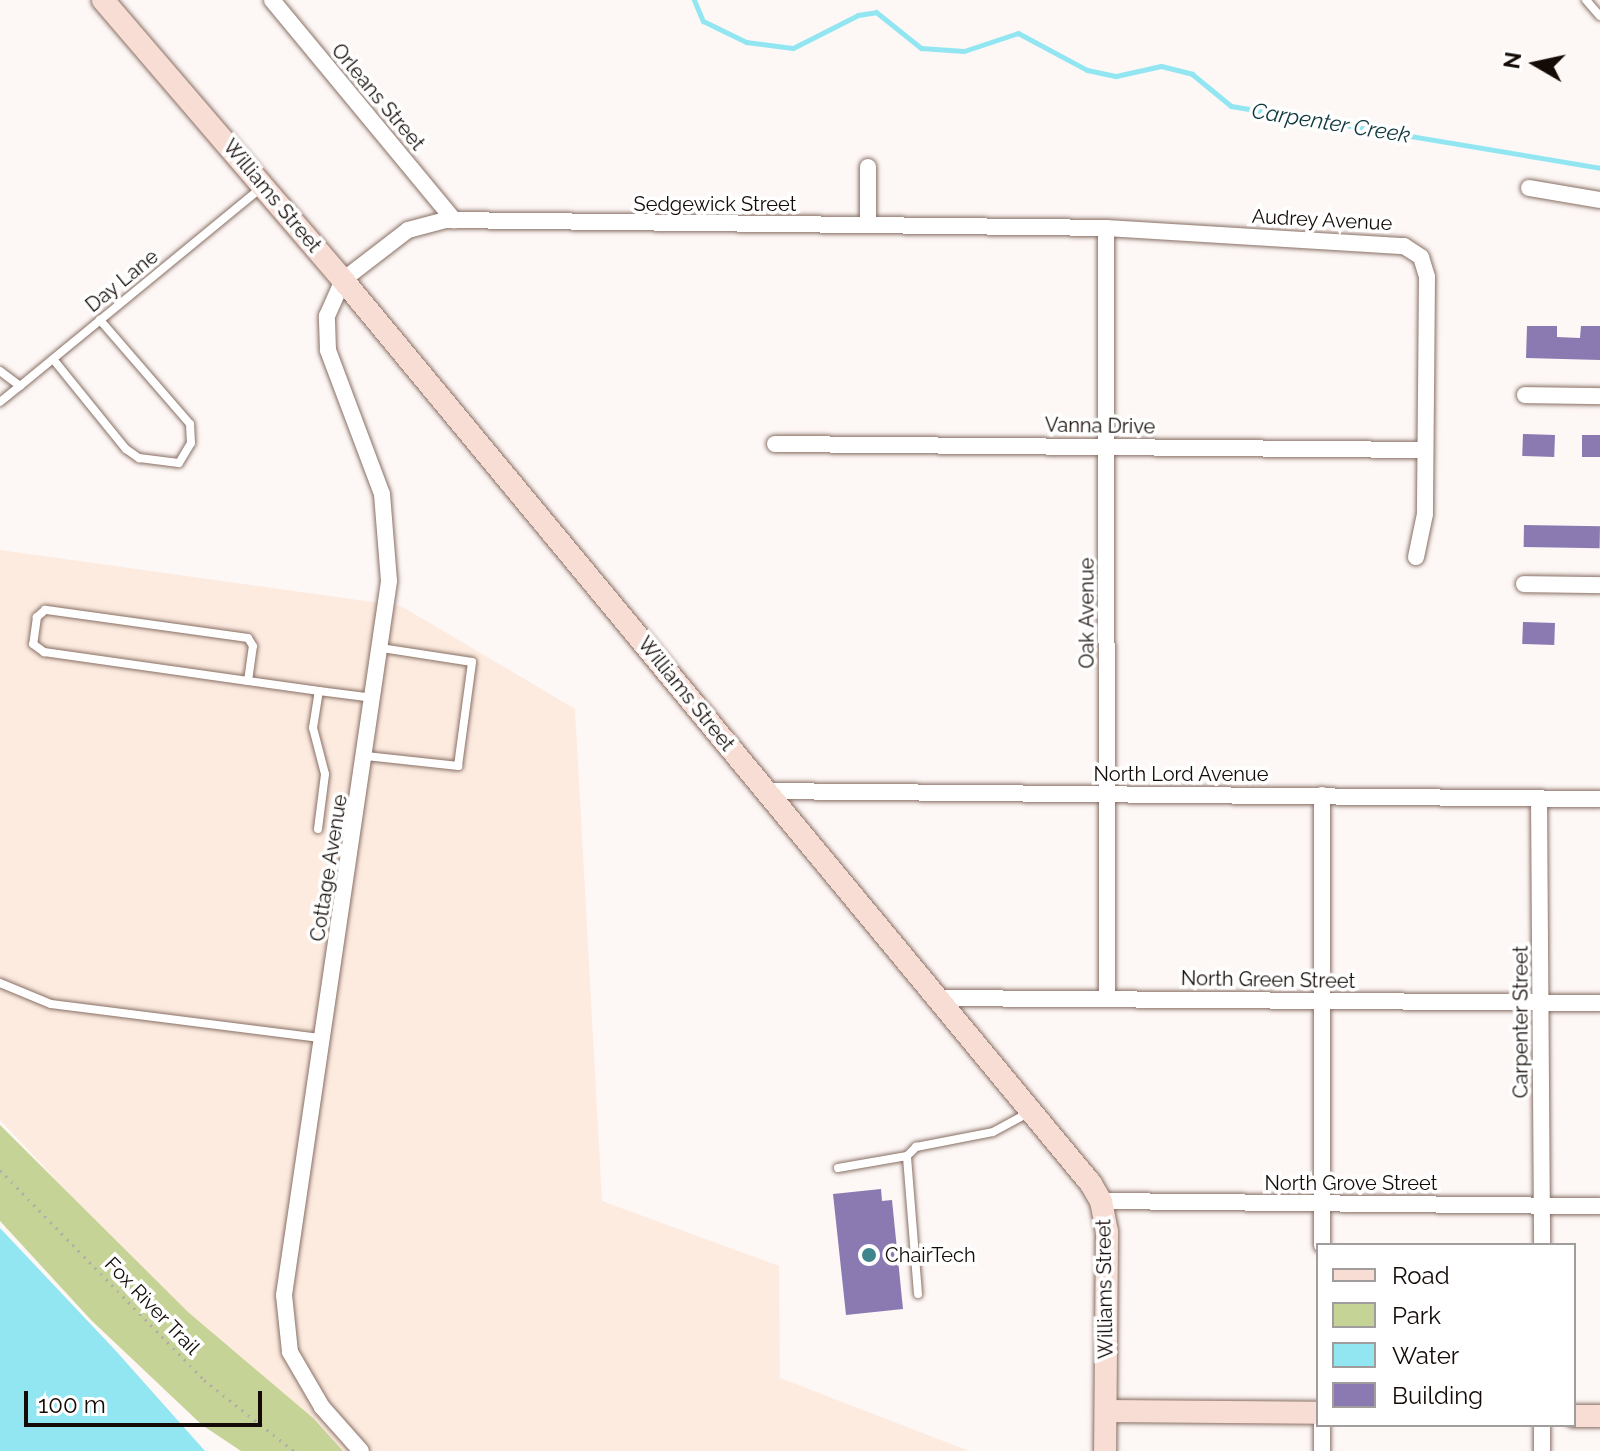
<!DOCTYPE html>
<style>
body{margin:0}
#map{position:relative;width:1600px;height:1451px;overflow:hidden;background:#fdf7f5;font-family:Raleway,sans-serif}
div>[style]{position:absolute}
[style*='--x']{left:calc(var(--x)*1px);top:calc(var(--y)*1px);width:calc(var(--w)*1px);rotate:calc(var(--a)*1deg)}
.industrial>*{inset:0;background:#fdebe0}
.green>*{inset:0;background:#c6d397}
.water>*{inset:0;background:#92e6f2}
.stream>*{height:5px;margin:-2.5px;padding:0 2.5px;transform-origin:2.5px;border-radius:2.5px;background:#92e6f2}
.building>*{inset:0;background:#8b7ab1;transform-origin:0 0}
.path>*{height:3px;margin-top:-1.5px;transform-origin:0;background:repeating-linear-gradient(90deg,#b3aca9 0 2px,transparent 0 8px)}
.roads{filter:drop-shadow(0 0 2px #886f64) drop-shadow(0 0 2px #886f64)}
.lane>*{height:8px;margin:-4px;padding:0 4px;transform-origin:4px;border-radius:4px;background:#fff}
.street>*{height:16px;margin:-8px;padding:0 8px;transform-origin:8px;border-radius:8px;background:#fff}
.secondary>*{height:22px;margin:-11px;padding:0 11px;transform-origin:11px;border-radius:11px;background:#f8ddd5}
.dots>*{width:22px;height:22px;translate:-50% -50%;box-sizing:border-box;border:4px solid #fff;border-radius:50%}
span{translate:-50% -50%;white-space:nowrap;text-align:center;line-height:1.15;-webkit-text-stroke:7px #fff;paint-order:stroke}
.street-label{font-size:20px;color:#140b07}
.poi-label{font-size:20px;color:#140b07}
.left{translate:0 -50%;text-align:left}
.water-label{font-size:22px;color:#10393e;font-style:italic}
.legend{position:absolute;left:1316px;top:1243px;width:260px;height:184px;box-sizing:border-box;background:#fff;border:2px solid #a19d9c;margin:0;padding:10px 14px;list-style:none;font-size:24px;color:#140b07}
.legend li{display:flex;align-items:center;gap:16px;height:40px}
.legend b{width:40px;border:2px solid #a19d9c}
.north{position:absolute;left:1496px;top:24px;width:80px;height:80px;-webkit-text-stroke:6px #fff;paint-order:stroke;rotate:279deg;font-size:22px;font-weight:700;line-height:32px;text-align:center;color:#140b07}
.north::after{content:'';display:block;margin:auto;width:28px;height:36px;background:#140b07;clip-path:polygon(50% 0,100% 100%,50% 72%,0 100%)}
.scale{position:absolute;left:24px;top:1391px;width:238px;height:36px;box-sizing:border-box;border:4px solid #140b07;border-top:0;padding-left:10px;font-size:24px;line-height:28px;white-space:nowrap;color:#140b07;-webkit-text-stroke:6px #fff;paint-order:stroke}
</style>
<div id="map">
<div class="industrial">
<i style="clip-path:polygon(0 550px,401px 606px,575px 709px,602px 1201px,779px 1266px,780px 1378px,969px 1451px,324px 1451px,201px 1334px,0 1120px)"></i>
</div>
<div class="green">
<i style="clip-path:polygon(0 1125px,188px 1312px,313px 1418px,343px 1451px,241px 1451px,202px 1425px,91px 1320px,0 1221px)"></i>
</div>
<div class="water">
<i style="clip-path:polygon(0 1228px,116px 1351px,205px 1451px,0 1451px)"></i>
</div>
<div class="stream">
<i style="--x:694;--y:0;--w:23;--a:67"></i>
<i style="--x:703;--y:21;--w:48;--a:26"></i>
<i style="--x:746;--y:42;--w:47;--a:7.3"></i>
<i style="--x:793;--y:48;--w:73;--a:-26.9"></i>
<i style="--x:858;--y:15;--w:18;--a:-9"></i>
<i style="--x:876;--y:12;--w:58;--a:38.7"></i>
<i style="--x:921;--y:48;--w:43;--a:4"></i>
<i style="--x:964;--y:51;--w:57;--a:-18.4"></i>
<i style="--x:1018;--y:33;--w:78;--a:28.2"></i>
<i style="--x:1087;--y:70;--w:30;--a:12"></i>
<i style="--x:1116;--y:76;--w:46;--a:-12.5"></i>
<i style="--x:1161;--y:66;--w:32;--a:14"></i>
<i style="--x:1192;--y:74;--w:50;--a:39.4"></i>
<i style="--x:1231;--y:106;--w:374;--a:9.5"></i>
</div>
<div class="building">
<i style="clip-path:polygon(1527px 326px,1557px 326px,1557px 337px,1580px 338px,1581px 326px,1600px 326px,1600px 360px,1526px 358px)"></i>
<i style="left:1523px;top:434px;width:32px;height:22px;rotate:2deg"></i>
<i style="left:1582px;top:435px;width:18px;height:22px"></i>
<i style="left:1524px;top:525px;width:76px;height:22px;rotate:1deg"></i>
<i style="left:1523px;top:622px;width:32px;height:22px;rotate:2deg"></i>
<i style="clip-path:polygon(881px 1189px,882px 1201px,892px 1200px,903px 1309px,846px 1315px,833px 1194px)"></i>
</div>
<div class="path">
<i style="--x:0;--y:1170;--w:293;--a:45.8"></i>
<i style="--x:204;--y:1380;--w:115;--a:38.3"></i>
</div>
<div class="roads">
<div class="lane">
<i style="--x:1586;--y:0;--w:21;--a:49"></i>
<i style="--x:53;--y:359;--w:116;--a:51"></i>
<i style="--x:126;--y:449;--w:16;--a:35"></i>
<i style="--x:139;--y:458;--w:40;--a:7.1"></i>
<i style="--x:179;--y:463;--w:23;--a:-59"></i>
<i style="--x:191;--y:443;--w:19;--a:-93"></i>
<i style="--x:190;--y:424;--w:138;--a:-130.9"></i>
<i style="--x:0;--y:371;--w:25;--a:37"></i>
<i style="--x:20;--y:386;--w:312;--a:-39.4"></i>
<i style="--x:0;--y:402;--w:26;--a:-39"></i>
<i style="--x:248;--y:681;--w:35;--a:-82"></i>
<i style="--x:253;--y:646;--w:9;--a:-122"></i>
<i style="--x:248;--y:638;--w:205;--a:-172.1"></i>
<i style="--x:45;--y:610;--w:11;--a:139"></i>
<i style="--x:37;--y:617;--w:27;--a:98"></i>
<i style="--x:33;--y:644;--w:14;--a:36"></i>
<i style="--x:44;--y:652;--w:206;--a:8.1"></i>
<i style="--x:248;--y:681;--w:72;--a:8"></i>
<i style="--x:319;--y:691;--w:55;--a:7.3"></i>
<i style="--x:366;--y:756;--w:93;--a:6.2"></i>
<i style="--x:458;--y:766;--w:105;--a:-82.3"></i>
<i style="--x:472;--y:662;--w:91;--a:-171.2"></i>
<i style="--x:318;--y:829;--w:55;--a:-82.7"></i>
<i style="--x:325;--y:774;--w:48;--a:-104.6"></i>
<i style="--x:313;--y:728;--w:37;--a:-81"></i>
<i style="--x:0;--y:983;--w:55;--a:22.4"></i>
<i style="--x:51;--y:1004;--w:273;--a:7.2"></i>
<i style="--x:838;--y:1168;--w:70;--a:-9.9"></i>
<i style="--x:918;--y:1294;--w:138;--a:-94.6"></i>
<i style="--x:907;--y:1156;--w:13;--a:-45"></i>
<i style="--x:916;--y:1147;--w:78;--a:-11"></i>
<i style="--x:993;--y:1132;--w:42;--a:-28.4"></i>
</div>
<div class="street">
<i style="--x:272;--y:0;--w:286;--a:50.4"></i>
<i style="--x:1529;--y:188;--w:72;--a:9.6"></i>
<i style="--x:868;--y:225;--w:58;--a:-90"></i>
<i style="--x:1106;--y:228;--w:770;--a:89.93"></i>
<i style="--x:1525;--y:395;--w:75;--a:0.8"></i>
<i style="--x:775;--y:444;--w:650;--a:0.53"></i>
<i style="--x:1524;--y:584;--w:76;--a:0.8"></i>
<i style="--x:762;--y:791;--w:838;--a:0.55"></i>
<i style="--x:1539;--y:798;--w:447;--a:89.6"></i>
<i style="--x:936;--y:998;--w:664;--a:0.43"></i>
<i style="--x:1101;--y:1201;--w:499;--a:0.6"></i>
<i style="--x:1322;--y:1245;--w:450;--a:-90"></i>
<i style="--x:361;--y:1451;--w:59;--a:-131.6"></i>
<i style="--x:322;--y:1407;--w:64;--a:-120.2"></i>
<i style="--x:290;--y:1352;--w:57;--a:-96"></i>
<i style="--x:284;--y:1295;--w:722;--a:-81.63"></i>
<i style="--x:389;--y:581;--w:87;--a:-94.6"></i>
<i style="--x:382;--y:494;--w:154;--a:-110.6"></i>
<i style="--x:328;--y:350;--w:34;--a:-92"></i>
<i style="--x:327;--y:316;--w:39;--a:-66"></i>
<i style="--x:343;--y:280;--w:82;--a:-37.6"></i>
<i style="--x:408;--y:230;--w:39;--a:-15"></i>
<i style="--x:446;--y:220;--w:660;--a:0.69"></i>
<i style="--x:1106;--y:228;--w:299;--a:3.5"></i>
<i style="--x:1404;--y:246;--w:20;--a:33"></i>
<i style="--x:1421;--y:257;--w:21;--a:73"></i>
<i style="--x:1427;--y:277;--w:237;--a:90.5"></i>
<i style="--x:1425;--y:514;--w:44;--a:101.8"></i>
<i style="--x:1322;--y:1451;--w:26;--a:-90"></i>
<i style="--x:1542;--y:1451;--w:26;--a:-90"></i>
</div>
<div class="secondary">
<i style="--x:103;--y:0;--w:369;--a:49.4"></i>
<i style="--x:343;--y:280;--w:1173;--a:50.39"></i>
<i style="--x:1091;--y:1184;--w:20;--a:60"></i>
<i style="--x:1101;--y:1201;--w:32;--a:79"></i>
<i style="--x:1107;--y:1232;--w:219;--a:90.5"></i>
<i style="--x:1107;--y:1411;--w:211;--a:0.5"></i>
<i style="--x:1574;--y:1416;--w:26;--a:0"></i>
</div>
</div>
<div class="dots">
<i style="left:869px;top:1255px;background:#3e858e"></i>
</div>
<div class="street-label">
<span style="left:378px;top:97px;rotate:50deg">Orleans Street</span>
<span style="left:272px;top:196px;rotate:50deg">Williams Street</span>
<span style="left:715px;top:204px">Sedgewick Street</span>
<span style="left:1322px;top:220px;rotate:3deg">Audrey Avenue</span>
<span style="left:122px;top:281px;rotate:-39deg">Day Lane</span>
<span style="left:1100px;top:426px;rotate:1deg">Vanna Drive</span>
<span style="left:1087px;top:613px;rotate:-90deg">Oak Avenue</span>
<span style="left:686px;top:694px;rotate:51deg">Williams Street</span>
<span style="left:1181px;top:774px">North Lord Avenue</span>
<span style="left:329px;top:868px;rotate:-81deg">Cottage Avenue</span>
<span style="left:1268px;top:980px;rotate:1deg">North Green Street</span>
<span style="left:1521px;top:1022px;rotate:-90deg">Carpenter Street</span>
<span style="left:1351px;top:1183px">North Grove Street</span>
<span style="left:1105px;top:1289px;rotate:-91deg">Williams Street</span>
<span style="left:152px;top:1306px;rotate:46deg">Fox River Trail</span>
</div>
<div class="poi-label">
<span class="left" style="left:885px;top:1255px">ChairTech</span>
</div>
<div class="water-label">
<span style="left:1331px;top:123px;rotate:9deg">Carpenter Creek</span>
</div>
<ul class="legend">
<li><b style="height:10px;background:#f8ddd5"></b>Road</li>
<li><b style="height:22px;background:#c6d397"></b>Park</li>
<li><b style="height:22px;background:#92e6f2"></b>Water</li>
<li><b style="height:22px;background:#8b7ab1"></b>Building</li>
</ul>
<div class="north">N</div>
<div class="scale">100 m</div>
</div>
